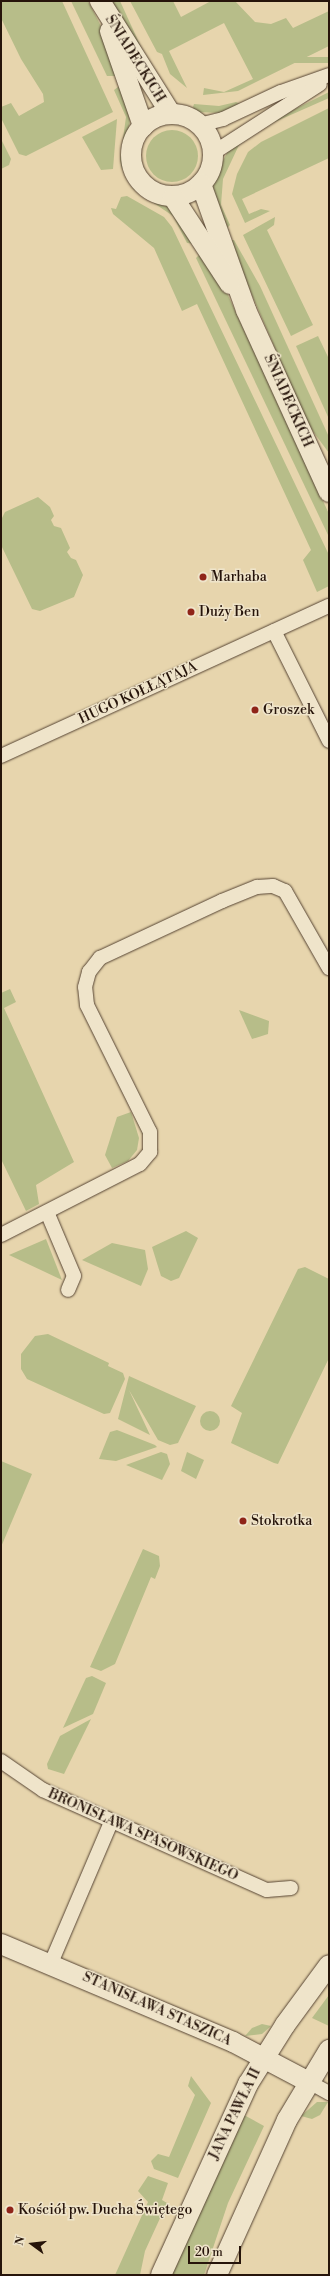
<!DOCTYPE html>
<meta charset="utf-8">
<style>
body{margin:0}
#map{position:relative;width:330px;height:2276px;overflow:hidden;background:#e7d5ad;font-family:"Libre Bodoni",serif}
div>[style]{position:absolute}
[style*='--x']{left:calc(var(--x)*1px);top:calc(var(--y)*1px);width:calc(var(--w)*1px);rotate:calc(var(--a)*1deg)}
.green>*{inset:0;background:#b7bd89;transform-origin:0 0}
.round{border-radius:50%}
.roads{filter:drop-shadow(0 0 1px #564433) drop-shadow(0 0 1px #564433)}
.street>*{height:14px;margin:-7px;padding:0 7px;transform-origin:7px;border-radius:7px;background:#efe4ca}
.secondary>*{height:20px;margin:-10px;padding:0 10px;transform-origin:10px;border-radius:10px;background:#efe4ca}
.secondary>.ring{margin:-10px;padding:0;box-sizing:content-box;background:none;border:20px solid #efe4ca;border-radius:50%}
.dots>*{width:11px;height:11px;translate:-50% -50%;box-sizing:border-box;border:2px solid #efe4ca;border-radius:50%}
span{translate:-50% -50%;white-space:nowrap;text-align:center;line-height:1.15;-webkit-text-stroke:3px #efe4ca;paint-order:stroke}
.street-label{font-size:14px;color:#26140a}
.poi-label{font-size:14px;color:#26140a}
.left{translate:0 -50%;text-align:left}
.frame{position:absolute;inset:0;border:2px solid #26140a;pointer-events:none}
.north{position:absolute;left:12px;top:2224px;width:40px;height:40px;-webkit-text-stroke:3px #efe4ca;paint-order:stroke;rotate:285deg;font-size:11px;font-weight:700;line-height:16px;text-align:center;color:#26140a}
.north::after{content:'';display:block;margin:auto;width:14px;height:18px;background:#26140a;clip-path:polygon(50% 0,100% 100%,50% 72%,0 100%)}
.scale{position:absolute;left:188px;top:2246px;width:53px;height:18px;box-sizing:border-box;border:2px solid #26140a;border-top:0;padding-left:5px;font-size:12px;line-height:14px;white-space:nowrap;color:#26140a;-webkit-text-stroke:3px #efe4ca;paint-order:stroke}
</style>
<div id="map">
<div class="green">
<i style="clip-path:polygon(1px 1px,62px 1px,113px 112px,26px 156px,19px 154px,1px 118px,1px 107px,11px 103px,19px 116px,44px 102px,43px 94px,21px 59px,1px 18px)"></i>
<i style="clip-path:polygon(71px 1px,88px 1px,104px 32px,118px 76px,107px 76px)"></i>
<i style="clip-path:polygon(110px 1px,120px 1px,147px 60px)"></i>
<i style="clip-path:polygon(130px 1px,173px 1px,181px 17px,211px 1px,235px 1px,255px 22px,271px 24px,286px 18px,293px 28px,329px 11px,329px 46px,238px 91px,203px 95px,204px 88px,224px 92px,253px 79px,224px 23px,169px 51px,187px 88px,170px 74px,162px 54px,157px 52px)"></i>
<i style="left:329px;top:57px;width:6px;height:80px;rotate:90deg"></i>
<i style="clip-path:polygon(122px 84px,130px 120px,122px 169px,120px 160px,126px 117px,114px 90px)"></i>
<i style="clip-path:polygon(329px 92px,329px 98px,268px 125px,295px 109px)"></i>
<i style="clip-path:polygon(236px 102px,240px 104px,223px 113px,195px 112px,193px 107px,194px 104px,219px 106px)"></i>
<i style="clip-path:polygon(329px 108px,329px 158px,242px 199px,249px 214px,261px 209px,270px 211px,245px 223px,232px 194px,237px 174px,248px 152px,261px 142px)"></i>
<i style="clip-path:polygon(117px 119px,113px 169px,101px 170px,82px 137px)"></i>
<i class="round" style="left:146px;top:130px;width:52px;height:52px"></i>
<i style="clip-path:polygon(254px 134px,239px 145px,223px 179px,221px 205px,230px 225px,224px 231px,212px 193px,216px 174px,228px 151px)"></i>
<i style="clip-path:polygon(1px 139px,11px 159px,9px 165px,1px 169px)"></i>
<i style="clip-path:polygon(130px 187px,173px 210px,196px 244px,187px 243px,173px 216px)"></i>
<i style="clip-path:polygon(127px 196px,164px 217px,172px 227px,329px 555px,329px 586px,317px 592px,303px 560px,311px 550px,197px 304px,182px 311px,154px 248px,113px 214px,111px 208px,116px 209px,121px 197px)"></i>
<i style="clip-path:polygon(275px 217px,274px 225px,267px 230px,313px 325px,291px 336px,243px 235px)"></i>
<i style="clip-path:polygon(228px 240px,234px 240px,260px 286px,329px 437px,329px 453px,309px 426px)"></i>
<i style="clip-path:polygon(201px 253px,226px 291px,329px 514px,329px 537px,196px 258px)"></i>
<i style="clip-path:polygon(318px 336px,329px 359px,329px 419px,296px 346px)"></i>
<i style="clip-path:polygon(38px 497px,50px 507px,54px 516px,51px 520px,54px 526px,61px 528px,70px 548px,67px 552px,71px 558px,76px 560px,83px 575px,74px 597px,40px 611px,32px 609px,1px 545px,1px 520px,5px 512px)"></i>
<i style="clip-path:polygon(10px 989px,16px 1002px,4px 1008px,74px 1162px,36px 1185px,39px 1204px,26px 1211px,1px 1159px,1px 993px)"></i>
<i style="clip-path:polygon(239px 1010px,269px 1021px,268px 1034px,252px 1039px)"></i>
<i style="clip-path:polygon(131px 1112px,139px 1138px,137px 1150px,128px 1161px,112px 1168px,105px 1155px,117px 1117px)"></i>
<i style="clip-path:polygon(186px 1231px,198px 1238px,179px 1278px,171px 1281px,161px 1276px,152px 1247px)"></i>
<i style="clip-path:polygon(46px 1239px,62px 1280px,9px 1255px)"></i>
<i style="clip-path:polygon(112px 1243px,145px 1250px,148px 1269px,141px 1286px,82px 1260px)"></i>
<i style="clip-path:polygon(305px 1267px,329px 1279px,329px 1358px,278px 1464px,274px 1463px,231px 1443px,242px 1413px,231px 1406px,298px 1269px)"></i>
<i style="clip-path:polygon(48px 1334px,109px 1363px,108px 1366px,123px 1373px,125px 1379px,110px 1413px,104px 1414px,27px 1379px,21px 1369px,21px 1354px,35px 1336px)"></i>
<i style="clip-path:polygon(129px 1376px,196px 1406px,178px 1443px,170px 1445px,158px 1440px,129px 1390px,150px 1435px,118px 1419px)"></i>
<i class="round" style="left:200px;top:1411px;width:20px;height:20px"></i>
<i style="clip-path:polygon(117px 1430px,155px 1445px,157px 1447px,116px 1461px,99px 1459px,110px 1432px)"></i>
<i style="clip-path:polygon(161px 1452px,167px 1454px,170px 1464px,162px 1480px,126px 1465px)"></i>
<i style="clip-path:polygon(187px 1452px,204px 1460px,196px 1479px,181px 1471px)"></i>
<i style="clip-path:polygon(1px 1461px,32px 1474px,1px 1547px)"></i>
<i style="clip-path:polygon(143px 1549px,159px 1556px,160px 1566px,155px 1579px,151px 1577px,115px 1664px,101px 1671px,90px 1667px)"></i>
<i style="clip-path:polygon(92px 1676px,106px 1683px,93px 1714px,63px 1728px,86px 1678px)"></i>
<i style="clip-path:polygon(91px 1719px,64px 1774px,48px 1769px,47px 1764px,60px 1736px)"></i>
<i style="clip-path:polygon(329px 1995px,329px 2026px,312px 2018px)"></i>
<i style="clip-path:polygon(262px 2024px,271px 2026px,262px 2034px,245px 2036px,252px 2028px)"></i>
<i style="clip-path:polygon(191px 2076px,211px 2103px,178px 2178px,154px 2169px,151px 2161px,158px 2154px,169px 2157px,195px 2095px,188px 2086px)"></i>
<i style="clip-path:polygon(317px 2102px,328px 2102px,320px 2115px,312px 2119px,301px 2116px)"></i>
<i style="clip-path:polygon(244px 2115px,264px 2126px,228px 2203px,204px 2275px,172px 2275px)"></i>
<i style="clip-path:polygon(148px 2176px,168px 2183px,162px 2200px,167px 2203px,145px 2251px,140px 2275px,115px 2275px,148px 2202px,138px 2191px)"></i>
</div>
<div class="roads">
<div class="street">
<i style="--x:199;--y:125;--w:25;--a:-14"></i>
<i style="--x:223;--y:119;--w:64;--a:-25"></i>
<i style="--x:281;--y:92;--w:51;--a:-19.5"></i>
<i style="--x:213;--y:153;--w:127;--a:-32.8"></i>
<i style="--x:274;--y:631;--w:123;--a:63.4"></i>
<i style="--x:1;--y:756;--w:361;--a:-24.6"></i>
<i style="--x:47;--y:1212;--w:69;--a:67.1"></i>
<i style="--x:74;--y:1276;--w:15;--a:113"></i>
<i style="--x:1;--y:1235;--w:156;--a:-27.1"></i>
<i style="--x:140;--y:1164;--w:16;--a:-50"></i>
<i style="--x:150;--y:1152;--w:20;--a:-90"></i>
<i style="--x:150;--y:1132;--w:142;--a:-116.4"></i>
<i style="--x:87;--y:1005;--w:18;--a:-96"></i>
<i style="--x:85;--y:987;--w:16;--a:-75"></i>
<i style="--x:89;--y:972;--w:18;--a:-52"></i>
<i style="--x:100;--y:958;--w:135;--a:-25"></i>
<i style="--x:222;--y:901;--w:38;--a:-22"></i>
<i style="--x:257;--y:887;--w:16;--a:-4"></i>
<i style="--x:273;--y:886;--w:13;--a:23"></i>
<i style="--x:285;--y:891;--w:89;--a:60.3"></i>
<i style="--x:1;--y:1761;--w:51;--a:34.6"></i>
<i style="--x:43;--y:1790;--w:245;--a:24.1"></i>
<i style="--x:267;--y:1890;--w:24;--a:-5"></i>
<i style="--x:51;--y:1963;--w:153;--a:-66.9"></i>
<i style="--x:309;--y:2082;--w:23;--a:29"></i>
</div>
<div class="secondary">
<i style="--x:100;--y:1;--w:133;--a:57.9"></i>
<i style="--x:110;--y:31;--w:101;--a:70.8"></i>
<i class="ring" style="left:131px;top:114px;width:62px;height:62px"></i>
<i style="--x:201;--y:184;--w:134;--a:70.3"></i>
<i style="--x:246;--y:310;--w:200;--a:65.5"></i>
<i style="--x:173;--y:197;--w:104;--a:56.8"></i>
<i style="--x:1;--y:1944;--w:252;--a:22.9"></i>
<i style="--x:233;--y:2042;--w:86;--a:27.8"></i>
<i style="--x:161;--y:2275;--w:210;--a:-65.5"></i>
<i style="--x:248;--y:2084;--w:70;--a:-57.9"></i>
<i style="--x:285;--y:2025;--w:74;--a:-53.7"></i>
<i style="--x:217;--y:2275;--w:170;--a:-65.7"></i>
<i style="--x:287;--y:2120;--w:82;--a:-59"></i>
</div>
</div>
<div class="dots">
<i style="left:203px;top:577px;background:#8f2418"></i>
<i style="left:191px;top:612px;background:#8f2418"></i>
<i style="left:255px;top:710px;background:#8f2418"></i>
<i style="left:243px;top:1521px;background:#8f2418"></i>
<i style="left:10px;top:2210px;background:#8f2418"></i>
</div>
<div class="street-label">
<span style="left:135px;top:59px;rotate:58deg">ŚNIADECKICH</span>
<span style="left:288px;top:401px;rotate:66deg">ŚNIADECKICH</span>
<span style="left:138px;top:693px;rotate:-25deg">HUGO KOŁŁĄTAJA</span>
<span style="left:143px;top:1835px;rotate:24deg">BRONISŁAWA SPASOWSKIEGO</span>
<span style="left:157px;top:2009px;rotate:24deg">STANISŁAWA STASZICA</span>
<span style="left:235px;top:2114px;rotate:-64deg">JANA PAWŁA II</span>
</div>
<div class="poi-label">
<span class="left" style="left:211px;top:577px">Marhaba</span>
<span class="left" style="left:199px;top:612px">Duży Ben</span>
<span class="left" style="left:263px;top:710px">Groszek</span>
<span class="left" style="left:251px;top:1521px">Stokrotka</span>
<span class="left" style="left:18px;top:2210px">Kościół pw. Ducha Świętego</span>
</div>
<div class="frame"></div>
<div class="north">N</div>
<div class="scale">20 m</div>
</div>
